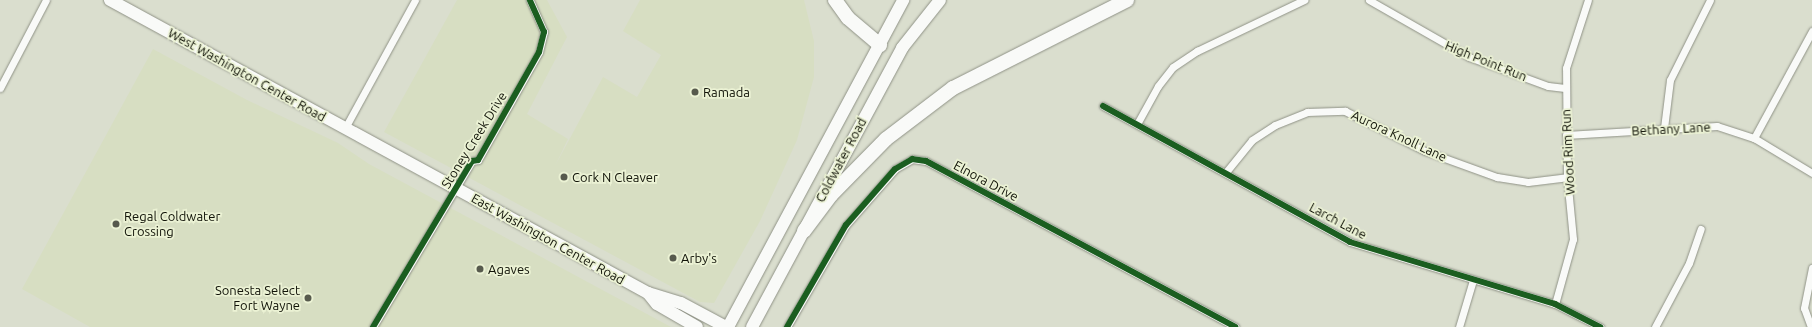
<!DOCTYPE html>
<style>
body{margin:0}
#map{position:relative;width:1812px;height:327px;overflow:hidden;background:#dadece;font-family:Ubuntu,sans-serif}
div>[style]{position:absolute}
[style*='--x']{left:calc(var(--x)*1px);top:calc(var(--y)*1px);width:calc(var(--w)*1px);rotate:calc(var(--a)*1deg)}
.built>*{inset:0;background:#d7dec2}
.roads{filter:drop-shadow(0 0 1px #8f9286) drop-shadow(0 0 1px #8f9286)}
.street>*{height:7px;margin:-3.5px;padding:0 3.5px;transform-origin:3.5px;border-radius:3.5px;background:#f9faf8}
.primary>*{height:12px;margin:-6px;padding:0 6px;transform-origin:6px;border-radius:6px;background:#f9faf8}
.highway>*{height:14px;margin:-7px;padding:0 7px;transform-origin:7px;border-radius:7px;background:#f9faf8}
.cycleway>*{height:6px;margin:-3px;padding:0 3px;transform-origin:3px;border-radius:3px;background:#1b5e20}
.dots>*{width:11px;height:11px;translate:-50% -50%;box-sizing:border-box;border:2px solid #ebf2d4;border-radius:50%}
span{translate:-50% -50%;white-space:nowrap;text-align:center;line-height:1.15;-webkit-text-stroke:3.5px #ebf2d4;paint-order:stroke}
.street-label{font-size:13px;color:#111308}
.poi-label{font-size:13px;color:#111308}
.left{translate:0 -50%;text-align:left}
.right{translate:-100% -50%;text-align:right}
</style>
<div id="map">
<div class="built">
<i style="clip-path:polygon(457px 0,547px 0,567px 37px,527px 114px,568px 139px,555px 166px,603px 77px,637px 97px,661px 55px,623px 31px,640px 0,804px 0,814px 41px,814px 77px,797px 140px,760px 221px,714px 303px,700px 302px,384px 132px)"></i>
<i style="clip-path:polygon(153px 49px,247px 100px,338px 143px,369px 164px,671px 327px,90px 327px,22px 289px)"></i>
</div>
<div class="roads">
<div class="street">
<i style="--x:1369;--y:0;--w:115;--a:29.7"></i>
<i style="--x:1469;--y:57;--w:84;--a:20.2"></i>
<i style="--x:1548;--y:86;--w:17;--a:7"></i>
<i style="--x:0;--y:88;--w:99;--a:-62.4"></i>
<i style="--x:1103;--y:106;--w:282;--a:28.8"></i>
<i style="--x:1350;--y:242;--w:214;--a:16.8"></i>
<i style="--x:1555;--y:304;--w:51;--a:27.1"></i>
<i style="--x:1137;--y:124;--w:43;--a:-61.1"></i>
<i style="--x:1158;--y:86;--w:24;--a:-52"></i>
<i style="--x:1173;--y:67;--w:29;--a:-34"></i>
<i style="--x:1197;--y:51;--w:119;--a:-25.5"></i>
<i style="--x:345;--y:128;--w:146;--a:-61.3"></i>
<i style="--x:1664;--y:128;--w:48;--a:-82.9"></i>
<i style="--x:1670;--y:80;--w:89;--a:-63.4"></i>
<i style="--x:1566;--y:135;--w:151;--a:-3.4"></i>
<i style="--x:1717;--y:126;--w:39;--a:18"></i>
<i style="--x:1754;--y:138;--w:68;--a:31.1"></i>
<i style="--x:1754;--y:138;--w:122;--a:-61.5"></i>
<i style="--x:1226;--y:172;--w:41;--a:-50.9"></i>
<i style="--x:1252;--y:140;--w:27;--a:-33"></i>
<i style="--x:1275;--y:125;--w:35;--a:-22"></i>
<i style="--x:1307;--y:112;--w:38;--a:-2"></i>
<i style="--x:1345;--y:111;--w:89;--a:26.6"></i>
<i style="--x:1425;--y:151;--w:77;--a:19.9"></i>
<i style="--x:1497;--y:177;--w:31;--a:9"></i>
<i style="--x:1528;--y:182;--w:39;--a:-7"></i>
<i style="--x:1555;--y:304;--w:67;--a:-74.5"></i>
<i style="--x:1573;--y:239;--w:62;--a:-95.5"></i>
<i style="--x:1567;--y:177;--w:109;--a:-90.5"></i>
<i style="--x:1566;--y:68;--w:71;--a:-72.1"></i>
<i style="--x:373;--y:327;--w:193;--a:-59.2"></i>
<i style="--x:472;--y:161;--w:6;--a:-9"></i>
<i style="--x:478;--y:160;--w:124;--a:-60.5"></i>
<i style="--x:539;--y:52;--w:21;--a:-76"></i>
<i style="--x:544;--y:32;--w:35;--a:-114"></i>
<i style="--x:787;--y:327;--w:118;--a:-60"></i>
<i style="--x:846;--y:225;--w:74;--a:-48.8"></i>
<i style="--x:895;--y:169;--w:20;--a:-30"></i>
<i style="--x:912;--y:159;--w:14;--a:8"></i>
<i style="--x:926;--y:161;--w:351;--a:28.2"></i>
<i style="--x:1459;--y:327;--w:49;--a:-73.4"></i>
<i style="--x:1655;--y:327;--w:72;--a:-62"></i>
<i style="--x:1689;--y:263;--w:36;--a:-71"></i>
<i style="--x:1811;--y:327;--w:20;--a:-110"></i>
<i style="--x:1804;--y:308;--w:41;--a:-78.7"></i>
</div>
<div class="primary">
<i style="--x:110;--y:0;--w:613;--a:28.57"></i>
<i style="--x:648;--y:293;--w:14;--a:51"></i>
<i style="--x:657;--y:304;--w:46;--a:29.9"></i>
<i style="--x:648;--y:293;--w:34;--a:17"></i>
<i style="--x:681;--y:303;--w:51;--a:28.1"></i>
<i style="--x:728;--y:327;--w:371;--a:-61.8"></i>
<i style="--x:752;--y:327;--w:317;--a:-61.7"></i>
<i style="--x:902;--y:48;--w:61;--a:-51.6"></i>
</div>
<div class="highway">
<i style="--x:835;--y:0;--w:22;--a:54"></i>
<i style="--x:848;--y:18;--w:42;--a:40.2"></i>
<i style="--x:804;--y:231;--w:45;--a:-53.1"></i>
<i style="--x:831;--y:195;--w:78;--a:-45.5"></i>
<i style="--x:886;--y:139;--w:84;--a:-37.3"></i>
<i style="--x:953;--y:88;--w:195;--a:-26.8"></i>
</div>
</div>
<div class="cycleway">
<i style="--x:1103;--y:106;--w:282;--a:28.8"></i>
<i style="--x:1350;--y:242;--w:214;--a:16.8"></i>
<i style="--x:1555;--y:304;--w:51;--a:27.1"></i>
<i style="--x:373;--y:327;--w:193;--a:-59.2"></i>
<i style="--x:472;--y:161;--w:6;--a:-9"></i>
<i style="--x:478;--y:160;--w:124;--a:-60.5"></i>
<i style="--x:539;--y:52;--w:21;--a:-76"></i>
<i style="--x:544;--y:32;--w:35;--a:-114"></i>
<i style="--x:787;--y:327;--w:118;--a:-60"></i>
<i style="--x:846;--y:225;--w:74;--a:-48.8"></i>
<i style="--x:895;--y:169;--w:20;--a:-30"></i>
<i style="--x:912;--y:159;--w:14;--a:8"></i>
<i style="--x:926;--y:161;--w:351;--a:28.2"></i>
</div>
<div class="dots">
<i style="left:695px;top:92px;background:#575a4d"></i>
<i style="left:564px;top:177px;background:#575a4d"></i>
<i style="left:116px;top:224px;background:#575a4d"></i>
<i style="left:673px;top:258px;background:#575a4d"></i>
<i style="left:480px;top:269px;background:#575a4d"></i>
<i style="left:308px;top:298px;background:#575a4d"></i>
</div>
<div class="street-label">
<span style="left:1486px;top:61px;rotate:22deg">High Point Run</span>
<span style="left:247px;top:75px;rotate:29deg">West Washington Center Road</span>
<span style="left:1671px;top:129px;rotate:-3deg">Bethany Lane</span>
<span style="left:1399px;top:136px;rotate:25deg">Aurora Knoll Lane</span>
<span style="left:474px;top:140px;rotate:-58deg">Stoney Creek Drive</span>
<span style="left:1568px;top:152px;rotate:-93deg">Wood Rim Run</span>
<span style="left:841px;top:160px;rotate:-62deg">Coldwater Road</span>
<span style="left:986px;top:181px;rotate:28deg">Elnora Drive</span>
<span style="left:1338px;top:221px;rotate:28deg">Larch Lane</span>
<span style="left:548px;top:239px;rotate:29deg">East Washington Center Road</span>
</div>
<div class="poi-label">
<span class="left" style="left:703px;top:92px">Ramada</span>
<span class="left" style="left:572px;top:177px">Cork N Cleaver</span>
<span class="left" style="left:124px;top:224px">Regal Coldwater<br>Crossing</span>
<span class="left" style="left:681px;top:258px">Arby's</span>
<span class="left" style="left:488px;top:269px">Agaves</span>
<span class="right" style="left:300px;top:298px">Sonesta Select<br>Fort Wayne</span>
</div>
</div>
